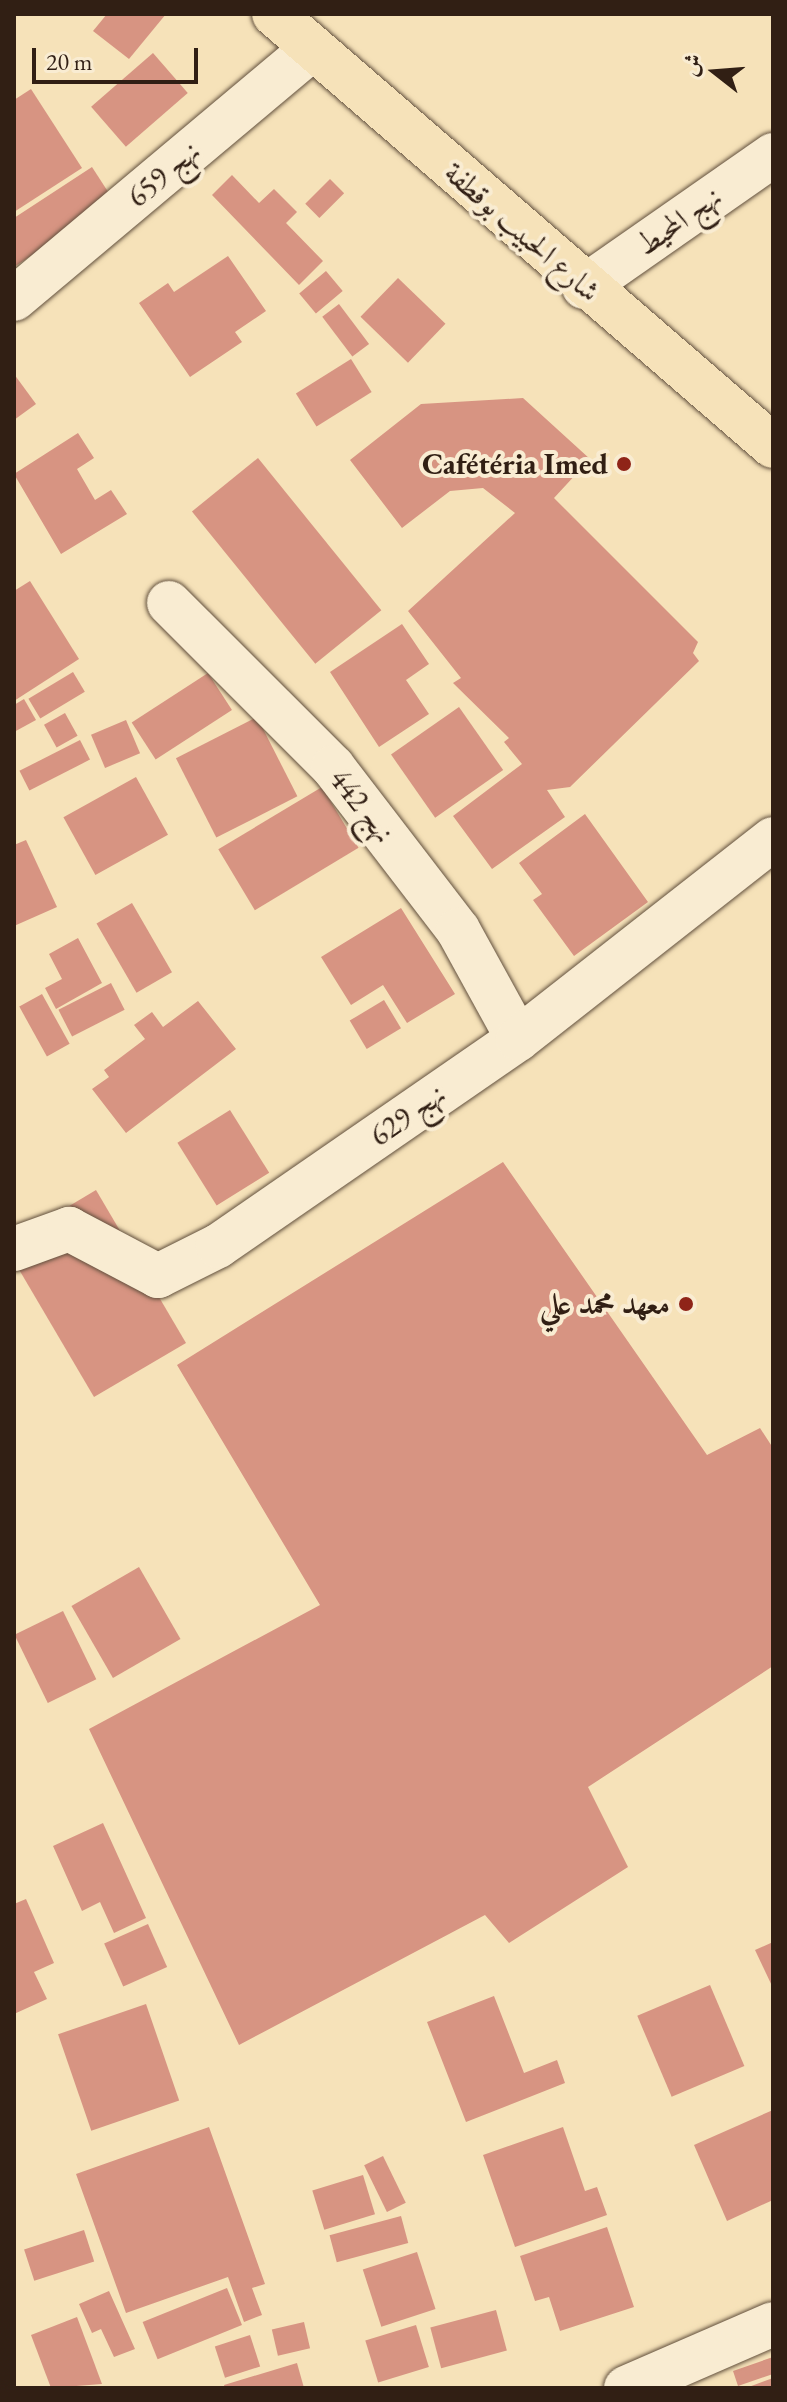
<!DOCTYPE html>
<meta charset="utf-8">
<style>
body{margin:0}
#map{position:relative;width:787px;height:2402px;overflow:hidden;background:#f6e2b9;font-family:"EB Garamond",Amiri,serif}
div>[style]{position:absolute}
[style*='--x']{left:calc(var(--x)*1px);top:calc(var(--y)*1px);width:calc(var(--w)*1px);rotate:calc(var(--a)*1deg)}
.building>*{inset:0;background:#d79482;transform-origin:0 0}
.roads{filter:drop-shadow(0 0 2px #62503d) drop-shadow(0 0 2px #62503d)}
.minor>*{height:44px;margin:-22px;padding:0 22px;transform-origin:22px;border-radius:22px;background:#f9ecd2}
.major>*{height:44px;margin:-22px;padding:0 22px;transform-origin:22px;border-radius:22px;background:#f6e2b9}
.dots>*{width:22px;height:22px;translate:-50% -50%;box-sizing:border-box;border:4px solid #f9ecd2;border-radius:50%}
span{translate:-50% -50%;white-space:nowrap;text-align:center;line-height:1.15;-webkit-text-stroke:8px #f9ecd2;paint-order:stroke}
.street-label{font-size:30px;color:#311f14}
.poi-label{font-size:30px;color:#311f14;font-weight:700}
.right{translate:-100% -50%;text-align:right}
.frame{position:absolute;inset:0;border:16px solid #311f14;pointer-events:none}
.north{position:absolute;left:675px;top:32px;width:80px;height:80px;-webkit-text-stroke:6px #f9ecd2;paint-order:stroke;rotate:287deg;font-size:22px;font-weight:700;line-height:32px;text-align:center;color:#311f14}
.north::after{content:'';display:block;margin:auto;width:28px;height:36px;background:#311f14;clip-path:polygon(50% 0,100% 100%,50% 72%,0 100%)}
.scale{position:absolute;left:32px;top:48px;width:166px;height:36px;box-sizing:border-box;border:4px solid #311f14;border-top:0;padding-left:10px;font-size:24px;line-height:28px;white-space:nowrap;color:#311f14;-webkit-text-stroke:6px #f9ecd2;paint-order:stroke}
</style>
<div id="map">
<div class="building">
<i style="clip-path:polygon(107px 14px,166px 14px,129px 59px,93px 31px)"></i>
<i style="left:153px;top:53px;width:53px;height:82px;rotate:49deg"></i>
<i style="clip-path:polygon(31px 89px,82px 168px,14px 212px,14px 100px)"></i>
<i style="clip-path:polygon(92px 167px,114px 201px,14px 267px,14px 218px)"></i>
<i style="clip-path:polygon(232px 175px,259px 203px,274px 189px,297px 212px,286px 223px,323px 261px,299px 285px,212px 195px)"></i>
<i style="left:330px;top:179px;width:20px;height:35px;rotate:45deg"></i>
<i style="clip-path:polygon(228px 256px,266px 311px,235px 332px,242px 342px,190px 377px,139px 303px,168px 283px,174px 292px)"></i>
<i style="left:326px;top:271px;width:26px;height:35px;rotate:50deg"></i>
<i style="left:398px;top:278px;width:66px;height:54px;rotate:44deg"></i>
<i style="left:339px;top:304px;width:50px;height:21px;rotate:53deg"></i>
<i style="left:351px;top:359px;width:39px;height:65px;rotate:58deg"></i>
<i style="clip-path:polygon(14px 374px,36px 404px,14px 420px)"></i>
<i style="clip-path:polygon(523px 398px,590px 459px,554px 498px,698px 642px,693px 653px,699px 661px,570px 787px,547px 790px,565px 817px,492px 869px,453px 816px,522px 764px,504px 742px,509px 738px,453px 683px,461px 678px,408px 611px,515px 513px,483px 488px,450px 491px,402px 528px,350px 460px,421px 404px)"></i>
<i style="clip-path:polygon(78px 433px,94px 458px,77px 469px,95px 500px,111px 490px,127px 514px,61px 554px,14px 474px)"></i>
<i style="left:258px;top:458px;width:196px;height:85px;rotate:51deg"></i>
<i style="clip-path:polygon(30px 581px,79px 659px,14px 701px,14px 591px)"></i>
<i style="clip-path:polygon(402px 624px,429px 664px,406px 680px,429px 714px,379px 747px,330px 672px)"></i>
<i style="left:73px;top:672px;width:23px;height:52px;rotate:59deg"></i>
<i style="left:208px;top:673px;width:44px;height:91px;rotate:57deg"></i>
<i style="clip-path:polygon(24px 699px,36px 720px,14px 732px,14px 705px)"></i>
<i style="left:459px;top:707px;width:77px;height:83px;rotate:55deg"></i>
<i style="left:65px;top:713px;width:26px;height:24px;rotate:61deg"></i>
<i style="left:257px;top:717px;width:89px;height:91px;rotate:63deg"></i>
<i style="left:126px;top:720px;width:36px;height:38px;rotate:67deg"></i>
<i style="left:80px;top:740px;width:22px;height:68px;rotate:63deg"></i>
<i style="left:136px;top:777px;width:66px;height:83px;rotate:61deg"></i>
<i style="left:322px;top:787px;width:71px;height:121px;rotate:59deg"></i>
<i style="clip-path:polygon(585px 814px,648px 902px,574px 956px,533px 900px,542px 894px,519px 863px)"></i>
<i style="clip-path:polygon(26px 840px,57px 907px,14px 926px,14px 845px)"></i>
<i style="left:132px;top:903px;width:80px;height:41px;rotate:60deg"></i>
<i style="clip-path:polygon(401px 908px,455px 994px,407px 1023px,383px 985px,351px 1005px,321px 957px)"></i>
<i style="clip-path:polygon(78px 938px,102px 983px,56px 1009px,45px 988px,62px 979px,49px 954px)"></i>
<i style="left:111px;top:983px;width:30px;height:59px;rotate:63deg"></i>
<i style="left:42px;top:994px;width:57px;height:26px;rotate:61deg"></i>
<i style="left:384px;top:1000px;width:33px;height:40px;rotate:59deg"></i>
<i style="clip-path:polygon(198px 1001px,236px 1049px,126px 1133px,92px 1089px,109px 1077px,104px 1070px,145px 1039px,134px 1025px,152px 1012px,163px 1027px)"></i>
<i style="left:230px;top:1110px;width:74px;height:62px;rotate:58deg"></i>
<i style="clip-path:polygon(503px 1162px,707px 1455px,760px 1428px,773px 1448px,773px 1666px,588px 1787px,628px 1867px,509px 1943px,485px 1915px,239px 2045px,89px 1729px,320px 1605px,177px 1365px)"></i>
<i style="clip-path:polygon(96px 1190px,186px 1343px,94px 1397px,14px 1261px,14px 1239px)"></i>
<i style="left:139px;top:1567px;width:83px;height:78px;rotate:60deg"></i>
<i style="left:63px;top:1611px;width:76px;height:54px;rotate:64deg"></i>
<i style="clip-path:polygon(103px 1823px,146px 1918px,114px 1933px,100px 1902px,82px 1911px,53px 1846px)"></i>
<i style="clip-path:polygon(26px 1899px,54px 1963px,34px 1972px,47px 1999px,14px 2014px,14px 1904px)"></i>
<i style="left:148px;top:1924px;width:47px;height:48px;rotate:66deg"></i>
<i style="clip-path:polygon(773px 1942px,773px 1988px,755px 1950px)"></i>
<i style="left:710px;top:1985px;width:88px;height:79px;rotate:67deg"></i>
<i style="clip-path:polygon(494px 1996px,524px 2073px,557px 2060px,565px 2083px,466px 2122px,427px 2022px)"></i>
<i style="left:146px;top:2004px;width:102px;height:93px;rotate:71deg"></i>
<i style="clip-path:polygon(773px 2110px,773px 2200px,727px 2221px,694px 2145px)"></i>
<i style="clip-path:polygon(209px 2127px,265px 2284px,252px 2288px,262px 2315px,244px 2322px,228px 2277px,126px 2313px,76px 2174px)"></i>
<i style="clip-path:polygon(563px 2127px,585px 2191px,597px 2187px,607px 2215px,515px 2247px,483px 2155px)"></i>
<i style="left:383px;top:2156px;width:52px;height:21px;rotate:64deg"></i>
<i style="left:363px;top:2175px;width:41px;height:53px;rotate:73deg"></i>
<i style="left:401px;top:2216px;width:28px;height:74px;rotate:75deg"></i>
<i style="clip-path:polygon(607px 2227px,634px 2307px,560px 2331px,549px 2297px,535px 2301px,520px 2256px)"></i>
<i style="left:84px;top:2230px;width:33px;height:63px;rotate:72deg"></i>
<i style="left:417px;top:2252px;width:60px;height:57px;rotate:72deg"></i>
<i style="left:227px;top:2288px;width:40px;height:91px;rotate:68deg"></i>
<i style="clip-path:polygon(109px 2291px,135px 2349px,114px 2357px,101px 2329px,92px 2333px,79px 2304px)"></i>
<i style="left:496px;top:2310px;width:42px;height:68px;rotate:75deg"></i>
<i style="clip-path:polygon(77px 2317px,102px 2384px,51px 2388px,31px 2335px)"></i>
<i style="left:304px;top:2322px;width:27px;height:33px;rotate:77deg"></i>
<i style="left:416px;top:2325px;width:44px;height:53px;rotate:73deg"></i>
<i style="left:250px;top:2335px;width:33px;height:37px;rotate:72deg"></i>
<i style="clip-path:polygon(773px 2357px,773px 2374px,738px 2386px,733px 2371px)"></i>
<i style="clip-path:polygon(297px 2363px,304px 2388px,225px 2388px,224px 2385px)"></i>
<i style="clip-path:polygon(773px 2378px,773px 2388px,746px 2388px)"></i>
</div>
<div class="roads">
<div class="minor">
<i style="--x:584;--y:287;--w:231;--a:-34.9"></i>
<i style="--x:14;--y:299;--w:390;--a:-40"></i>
<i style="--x:169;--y:603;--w:232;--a:45"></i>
<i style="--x:333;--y:767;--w:205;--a:52.5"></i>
<i style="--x:458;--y:930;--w:124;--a:61.2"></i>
<i style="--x:14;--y:1249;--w:59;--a:-20"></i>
<i style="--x:69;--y:1229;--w:101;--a:27.8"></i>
<i style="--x:158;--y:1276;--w:67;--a:-26.6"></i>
<i style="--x:218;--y:1246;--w:364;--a:-34.6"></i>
<i style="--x:518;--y:1039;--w:324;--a:-38.1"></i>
<i style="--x:626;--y:2388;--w:160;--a:-23.5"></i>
</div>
<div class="major">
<i style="--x:274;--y:14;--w:660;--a:40.88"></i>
</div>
</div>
<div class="dots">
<i style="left:624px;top:464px;background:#8f2418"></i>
<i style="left:686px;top:1304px;background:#8f2418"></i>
</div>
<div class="street-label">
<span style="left:164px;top:174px;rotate:-40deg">نهج 659</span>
<span style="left:679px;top:221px;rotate:-35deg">نهج المحيط</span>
<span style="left:522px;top:232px;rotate:41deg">شارع الحبيب بوقطفة</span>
<span style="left:362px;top:806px;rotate:52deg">نهج 442</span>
<span style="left:408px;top:1115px;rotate:-35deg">نهج 629</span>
</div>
<div class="poi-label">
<span class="right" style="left:608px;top:464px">Cafétéria Imed</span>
<span class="right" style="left:670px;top:1304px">معهد محمد علي</span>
</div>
<div class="frame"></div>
<div class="north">ش</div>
<div class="scale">20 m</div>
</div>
